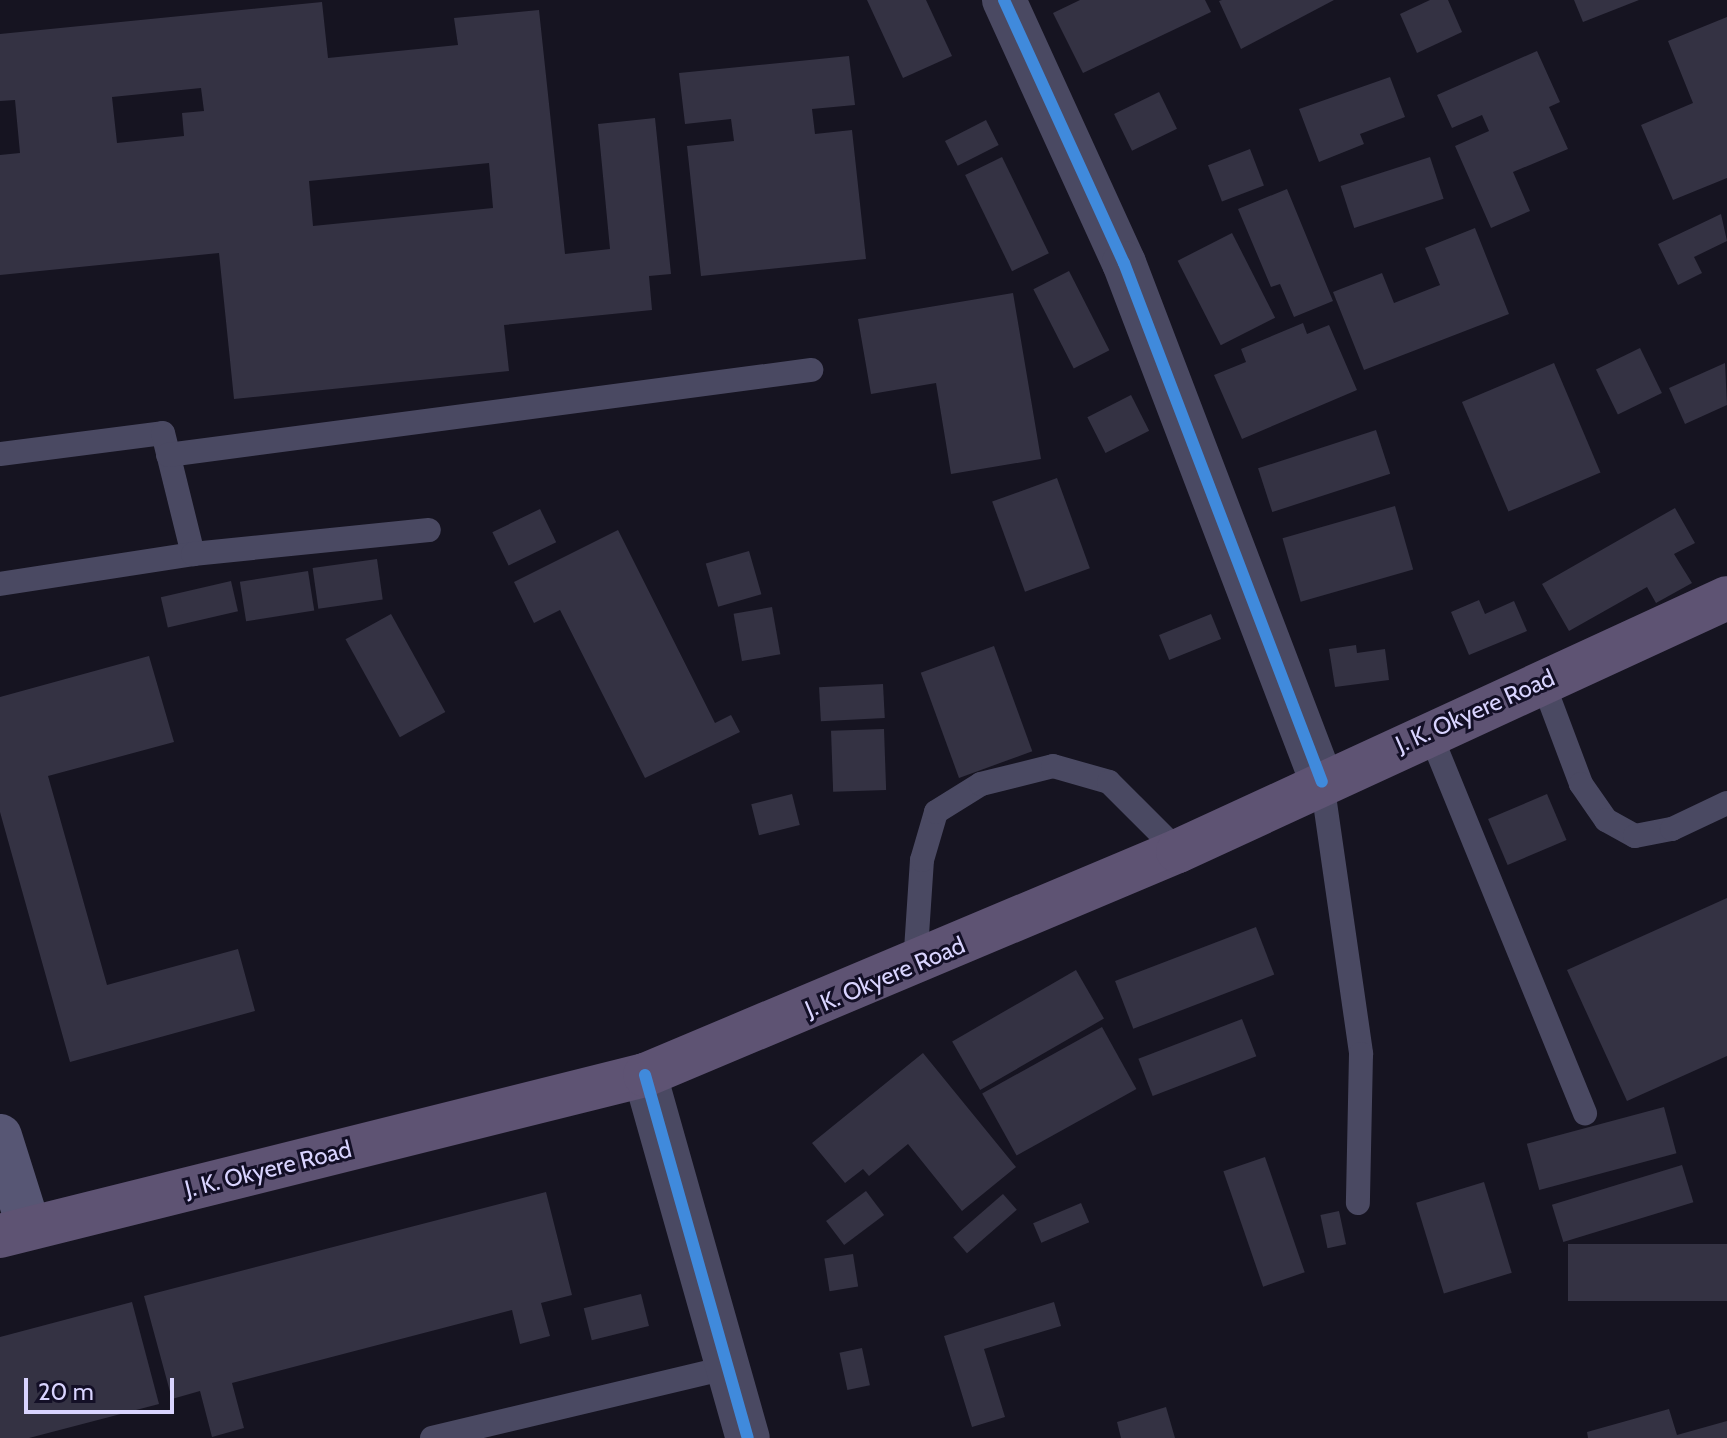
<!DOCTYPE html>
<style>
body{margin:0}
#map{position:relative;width:1727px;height:1438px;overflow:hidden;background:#161421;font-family:Cabin,sans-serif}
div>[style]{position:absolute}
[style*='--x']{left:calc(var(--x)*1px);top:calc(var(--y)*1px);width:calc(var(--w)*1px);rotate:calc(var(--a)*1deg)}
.building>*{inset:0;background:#343243;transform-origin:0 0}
.lane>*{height:24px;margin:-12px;padding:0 12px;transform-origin:12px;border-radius:12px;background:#4a4962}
.street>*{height:44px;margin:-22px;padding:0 22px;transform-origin:22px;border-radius:22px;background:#4a4962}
.secondary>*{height:44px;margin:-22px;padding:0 22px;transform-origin:22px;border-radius:22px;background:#575674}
.primary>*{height:44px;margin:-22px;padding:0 22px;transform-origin:22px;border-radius:22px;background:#5e5373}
.cycleway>*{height:12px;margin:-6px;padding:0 6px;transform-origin:6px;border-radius:6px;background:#408adc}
span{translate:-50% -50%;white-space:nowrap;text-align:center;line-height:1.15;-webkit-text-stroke:6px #130f26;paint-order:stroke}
.street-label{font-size:24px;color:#d9d4ff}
.scale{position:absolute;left:24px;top:1378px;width:150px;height:36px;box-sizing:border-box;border:4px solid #d9d4ff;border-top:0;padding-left:10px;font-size:24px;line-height:28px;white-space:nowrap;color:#d9d4ff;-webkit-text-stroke:6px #130f26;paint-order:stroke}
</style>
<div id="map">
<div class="building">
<i style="clip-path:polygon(867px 0,926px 0,952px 56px,903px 78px)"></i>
<i style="clip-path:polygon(1080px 0,1205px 0,1211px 12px,1083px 73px,1053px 13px)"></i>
<i style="clip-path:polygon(1334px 0,1241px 49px,1219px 1px,1222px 0)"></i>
<i style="clip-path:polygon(1430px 0,1448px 0,1462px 32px,1417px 53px,1400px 14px)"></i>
<i style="clip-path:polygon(1574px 0,1639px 0,1583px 22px)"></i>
<i style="clip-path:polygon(evenodd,322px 2px,328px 58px,458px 45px,454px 18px,539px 10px,565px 254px,610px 249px,598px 124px,655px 118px,671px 274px,649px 276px,652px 310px,504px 325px,509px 371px,234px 399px,219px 253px,0 275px,0 155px,20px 153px,15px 100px,0 101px,0 34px,322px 2px,201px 88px,204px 111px,182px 113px,184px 136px,117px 143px,112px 97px,201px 88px,322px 2px,489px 163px,493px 208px,313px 226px,309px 181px,489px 163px)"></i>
<i style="clip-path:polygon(1727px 17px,1727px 178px,1673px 200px,1641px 125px,1693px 103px,1668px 41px)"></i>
<i style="clip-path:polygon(1537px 51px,1560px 102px,1549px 107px,1568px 149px,1513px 172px,1530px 211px,1491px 228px,1455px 146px,1489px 131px,1482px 115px,1452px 128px,1437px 95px)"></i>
<i style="clip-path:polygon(849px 56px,855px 105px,812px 109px,815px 134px,852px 130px,866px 259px,701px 276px,687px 146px,734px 141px,731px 119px,685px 124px,679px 73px)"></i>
<i style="clip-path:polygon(1390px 77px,1405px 117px,1360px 134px,1364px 144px,1319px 162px,1299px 109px)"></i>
<i style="left:1159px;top:92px;width:41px;height:50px;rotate:64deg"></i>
<i style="left:986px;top:120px;width:28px;height:46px;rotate:63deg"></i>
<i style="left:1250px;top:149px;width:39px;height:45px;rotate:69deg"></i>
<i style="left:1002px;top:157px;width:107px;height:41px;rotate:64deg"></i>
<i style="left:1430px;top:157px;width:44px;height:94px;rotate:72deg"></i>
<i style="clip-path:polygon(1287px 189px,1333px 301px,1294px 317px,1280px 284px,1271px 287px,1238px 209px)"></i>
<i style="clip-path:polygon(1721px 214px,1727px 241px,1694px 257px,1702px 273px,1678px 285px,1658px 244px)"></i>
<i style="clip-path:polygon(1475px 228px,1509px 314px,1364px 370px,1333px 292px,1382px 273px,1394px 303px,1440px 285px,1425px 248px)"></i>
<i style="left:1232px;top:233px;width:95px;height:61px;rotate:63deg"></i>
<i style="left:1069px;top:271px;width:89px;height:40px;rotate:63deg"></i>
<i style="clip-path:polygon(1013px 293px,1041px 459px,951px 474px,936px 383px,871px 394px,858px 319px)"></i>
<i style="clip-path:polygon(1303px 323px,1307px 334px,1329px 325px,1357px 390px,1242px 439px,1214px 375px,1246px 362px,1241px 349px)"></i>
<i style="left:1640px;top:348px;width:50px;height:49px;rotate:64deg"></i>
<i style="left:1554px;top:363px;width:119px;height:100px;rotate:67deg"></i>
<i style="clip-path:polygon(1725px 363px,1727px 405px,1685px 424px,1669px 388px)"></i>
<i style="left:1131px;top:395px;width:40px;height:49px;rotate:63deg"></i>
<i style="left:1376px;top:430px;width:46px;height:124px;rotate:72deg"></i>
<i style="left:1057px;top:478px;width:96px;height:69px;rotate:70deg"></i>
<i style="left:1395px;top:506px;width:66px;height:117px;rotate:74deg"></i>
<i style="clip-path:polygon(1675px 508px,1695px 543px,1674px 554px,1692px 583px,1656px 603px,1647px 587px,1569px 631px,1542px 584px)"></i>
<i style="left:540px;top:509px;width:37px;height:53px;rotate:64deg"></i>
<i style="clip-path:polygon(618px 530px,715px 723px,731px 715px,740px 732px,645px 778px,560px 610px,534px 623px,514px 582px)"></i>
<i style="left:749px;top:551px;width:45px;height:45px;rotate:74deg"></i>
<i style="left:377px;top:559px;width:41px;height:65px;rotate:82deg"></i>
<i style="left:308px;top:571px;width:40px;height:69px;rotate:81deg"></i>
<i style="left:231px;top:581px;width:31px;height:72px;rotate:77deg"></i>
<i style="clip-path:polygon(1479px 600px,1485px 614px,1514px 601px,1527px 631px,1469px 655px,1451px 612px)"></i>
<i style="left:772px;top:607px;width:48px;height:39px;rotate:80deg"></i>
<i style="left:391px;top:614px;width:112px;height:52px;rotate:61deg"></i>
<i style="left:1211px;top:614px;width:27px;height:56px;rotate:68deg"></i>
<i style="clip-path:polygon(1356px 645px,1357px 653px,1385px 649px,1389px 680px,1335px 687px,1329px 649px)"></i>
<i style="left:994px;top:646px;width:112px;height:78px;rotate:70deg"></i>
<i style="clip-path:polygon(149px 656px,174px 742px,48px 776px,107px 985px,238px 949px,255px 1011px,70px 1062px,0 812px,0 697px)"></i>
<i style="left:883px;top:684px;width:34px;height:64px;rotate:87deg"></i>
<i style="left:884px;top:729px;width:61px;height:53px;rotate:88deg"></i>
<i style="left:792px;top:794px;width:32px;height:42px;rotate:76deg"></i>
<i style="left:1547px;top:794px;width:50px;height:64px;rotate:67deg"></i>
<i style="clip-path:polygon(1727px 898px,1727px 1056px,1627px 1101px,1567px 970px)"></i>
<i style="left:1256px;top:927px;width:51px;height:151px;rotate:69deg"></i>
<i style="left:1076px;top:970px;width:56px;height:143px;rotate:60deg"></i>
<i style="left:1242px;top:1019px;width:40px;height:111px;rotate:69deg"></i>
<i style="left:1102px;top:1027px;width:71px;height:137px;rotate:61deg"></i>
<i style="clip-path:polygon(923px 1053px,1016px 1167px,962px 1211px,908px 1144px,869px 1176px,863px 1169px,845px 1183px,812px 1143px)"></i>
<i style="left:1664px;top:1107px;width:48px;height:142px;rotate:75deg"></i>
<i style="left:1265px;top:1157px;width:122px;height:44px;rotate:71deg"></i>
<i style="left:1682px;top:1165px;width:39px;height:136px;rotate:73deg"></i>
<i style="left:1484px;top:1182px;width:95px;height:71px;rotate:73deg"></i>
<i style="left:866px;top:1191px;width:30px;height:50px;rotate:53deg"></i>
<i style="clip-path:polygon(546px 1192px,572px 1295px,541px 1303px,550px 1336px,520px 1344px,512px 1310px,232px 1383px,244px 1428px,212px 1437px,200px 1391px,172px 1399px,144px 1296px)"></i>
<i style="left:1003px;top:1194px;width:21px;height:66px;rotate:49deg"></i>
<i style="left:1081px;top:1203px;width:21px;height:52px;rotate:67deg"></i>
<i style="left:1339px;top:1211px;width:34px;height:19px;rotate:78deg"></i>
<i style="left:1727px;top:1244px;width:57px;height:159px;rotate:90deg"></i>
<i style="left:853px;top:1254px;width:33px;height:29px;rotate:81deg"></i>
<i style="left:641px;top:1294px;width:33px;height:59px;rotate:76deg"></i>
<i style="clip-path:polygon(132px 1302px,159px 1404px,29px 1438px,0 1438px,0 1337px)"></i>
<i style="clip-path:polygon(1054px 1302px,1061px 1326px,984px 1349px,1005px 1417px,972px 1427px,944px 1336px)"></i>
<i style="left:862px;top:1348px;width:38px;height:23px;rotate:78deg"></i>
<i style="clip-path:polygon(1166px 1407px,1175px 1438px,1121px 1438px,1117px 1422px)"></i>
<i style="clip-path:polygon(1669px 1409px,1677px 1435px,1727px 1421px,1727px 1438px,1588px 1438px,1587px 1432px)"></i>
</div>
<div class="lane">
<i style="--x:0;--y:454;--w:164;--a:-7.3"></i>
<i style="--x:163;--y:433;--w:125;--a:76.1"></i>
<i style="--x:168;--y:455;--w:649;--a:-7.53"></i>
<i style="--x:0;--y:584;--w:195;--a:-8.8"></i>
<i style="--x:193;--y:554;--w:237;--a:-5.8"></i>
<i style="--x:1542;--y:680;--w:111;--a:69.4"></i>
<i style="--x:1581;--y:784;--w:44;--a:55.2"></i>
<i style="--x:1606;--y:820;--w:33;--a:29"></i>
<i style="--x:1635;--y:836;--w:38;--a:-11"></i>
<i style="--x:1672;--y:829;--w:61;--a:-25.3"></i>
<i style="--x:1429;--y:731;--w:413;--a:67.8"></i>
<i style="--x:1322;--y:782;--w:275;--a:81.8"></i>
<i style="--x:1361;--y:1054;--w:149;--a:91.2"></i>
<i style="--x:915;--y:965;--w:105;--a:-86.2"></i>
<i style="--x:922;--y:860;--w:50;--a:-73.7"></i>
<i style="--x:936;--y:812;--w:53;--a:-31.9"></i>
<i style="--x:981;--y:784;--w:74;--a:-14"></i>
<i style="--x:1053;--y:766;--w:58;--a:15.9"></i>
<i style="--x:1109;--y:782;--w:98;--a:45"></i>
<i style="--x:432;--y:1438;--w:302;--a:-13.4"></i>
</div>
<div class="street">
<i style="--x:1004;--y:0;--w:289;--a:65.5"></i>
<i style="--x:1124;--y:263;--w:555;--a:69.12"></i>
<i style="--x:645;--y:1075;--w:377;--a:74.2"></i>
</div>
<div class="secondary">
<i style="--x:0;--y:1136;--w:96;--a:72.5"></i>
</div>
<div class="primary">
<i style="--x:0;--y:1236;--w:665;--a:-14.02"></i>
<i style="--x:645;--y:1075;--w:578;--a:-22.8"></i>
<i style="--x:1178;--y:851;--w:604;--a:-24.74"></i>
</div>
<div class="cycleway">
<i style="--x:1004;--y:0;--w:289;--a:65.5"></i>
<i style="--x:1124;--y:263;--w:555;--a:69.12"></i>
<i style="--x:645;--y:1075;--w:377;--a:74.2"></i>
</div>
<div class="street-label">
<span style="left:1475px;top:711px;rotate:-24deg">J. K. Okyere Road</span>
<span style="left:885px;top:977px;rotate:-23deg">J. K. Okyere Road</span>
<span style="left:268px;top:1169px;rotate:-14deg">J. K. Okyere Road</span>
</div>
<div class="scale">20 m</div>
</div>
